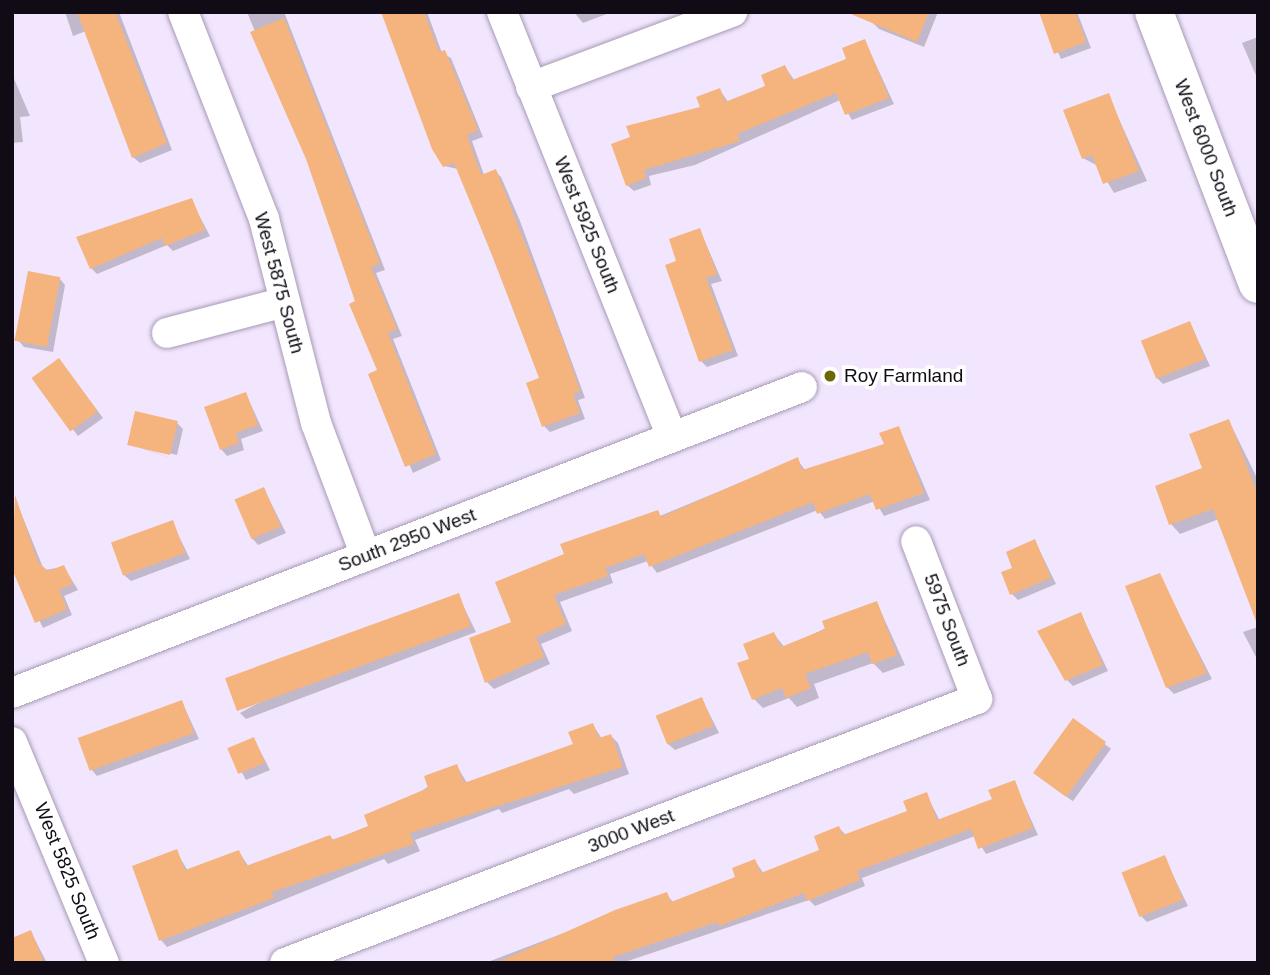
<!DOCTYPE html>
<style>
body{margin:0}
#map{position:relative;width:1270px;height:975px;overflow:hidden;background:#f2e6fe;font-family:Arial,sans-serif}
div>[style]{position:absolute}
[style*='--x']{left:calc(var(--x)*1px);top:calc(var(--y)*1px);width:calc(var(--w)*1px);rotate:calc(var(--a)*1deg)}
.shadow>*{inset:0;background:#0003;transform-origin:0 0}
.building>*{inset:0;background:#f5b47e;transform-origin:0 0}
.roads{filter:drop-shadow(0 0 2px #a899b5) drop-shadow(0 0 2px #a899b5)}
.street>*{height:30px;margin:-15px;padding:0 15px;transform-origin:15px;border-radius:15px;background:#fff}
.secondary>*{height:38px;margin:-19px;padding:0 19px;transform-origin:19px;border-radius:19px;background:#fff}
.dots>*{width:19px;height:19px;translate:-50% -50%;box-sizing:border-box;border:4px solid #fff;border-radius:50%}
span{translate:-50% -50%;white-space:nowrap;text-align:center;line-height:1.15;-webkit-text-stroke:7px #fff;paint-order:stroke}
.street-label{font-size:19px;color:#100b15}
.poi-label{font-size:19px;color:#100b15}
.left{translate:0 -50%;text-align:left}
.frame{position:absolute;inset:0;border:14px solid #100b15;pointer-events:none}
</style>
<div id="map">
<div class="shadow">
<i style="clip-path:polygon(65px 12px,119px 12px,172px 150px,140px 163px,133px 157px,86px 31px,73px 36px)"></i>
<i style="clip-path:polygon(247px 12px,284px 12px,385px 270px,376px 273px,402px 336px,393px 339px,441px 460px,413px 473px,370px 375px,379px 371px,307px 159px)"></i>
<i style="clip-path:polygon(382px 12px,427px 12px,442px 53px,451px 58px,483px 137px,472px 141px,484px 175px,495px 171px,501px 177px,520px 221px,585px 398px,578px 400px,585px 419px,550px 432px,544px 426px,541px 379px,458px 169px,444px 166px)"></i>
<i style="clip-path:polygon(574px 12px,612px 12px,583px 23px)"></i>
<i style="clip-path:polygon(878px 12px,938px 12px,924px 47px,879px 29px,873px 23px)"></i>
<i style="clip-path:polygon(1040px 12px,1077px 12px,1091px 48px,1061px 59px)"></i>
<i style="clip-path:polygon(1258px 37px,1258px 80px,1242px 43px)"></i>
<i style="clip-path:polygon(865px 41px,894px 104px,852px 120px,840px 100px,695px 165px,649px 176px,651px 185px,634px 191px,627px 185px,720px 90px,728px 102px,767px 87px,785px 67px,795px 81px,848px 60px)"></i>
<i style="clip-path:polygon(12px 74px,30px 116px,20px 117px,23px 142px,12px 143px)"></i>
<i style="clip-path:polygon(1108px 95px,1147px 181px,1114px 193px,1098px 166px,1083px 158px)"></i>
<i style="clip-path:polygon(191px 200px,210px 236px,173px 251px,167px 245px,97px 274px,91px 268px,78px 238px)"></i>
<i style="clip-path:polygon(700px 230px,722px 281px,711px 284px,738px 356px,707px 367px,701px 361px)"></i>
<i style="clip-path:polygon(59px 278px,65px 285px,53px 352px,24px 347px,18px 340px)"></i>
<i style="clip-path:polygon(1190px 323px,1210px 366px,1163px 384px,1157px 378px)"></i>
<i style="clip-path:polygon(65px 367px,103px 418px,78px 436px,34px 379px)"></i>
<i style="clip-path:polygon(246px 394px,263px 431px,241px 439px,244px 450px,227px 456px,221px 449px)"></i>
<i style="clip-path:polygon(1229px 421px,1258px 480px,1258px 622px,1219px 519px,1180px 534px,1171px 524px)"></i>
<i style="clip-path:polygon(177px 423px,183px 429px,177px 455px,134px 445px,176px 460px,129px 444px)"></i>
<i style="clip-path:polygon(899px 428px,930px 500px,884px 516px,875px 501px,825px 519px,818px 510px,657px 573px,648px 561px,610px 574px,613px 583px,560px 602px,572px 631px,541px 644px,550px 664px,494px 689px,487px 682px,513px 623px,566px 555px,797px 459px,805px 470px,886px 446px)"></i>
<i style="clip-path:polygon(264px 489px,286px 533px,258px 545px,252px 538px)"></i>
<i style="clip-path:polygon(17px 503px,44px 570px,64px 567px,78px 590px,64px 596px,72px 615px,43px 628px,12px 565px)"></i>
<i style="clip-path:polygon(172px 522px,190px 559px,131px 581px,124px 575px)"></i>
<i style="clip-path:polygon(1035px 541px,1056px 584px,1018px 600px,1012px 594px,1015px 569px)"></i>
<i style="clip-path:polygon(1159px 575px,1212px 679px,1174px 694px,1167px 687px)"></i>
<i style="clip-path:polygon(458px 595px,476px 632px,246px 719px,240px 713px)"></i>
<i style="clip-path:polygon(877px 603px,905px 665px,883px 673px,873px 663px,814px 684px,819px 698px,797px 707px,789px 698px,763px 708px,754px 699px,751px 660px,774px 634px,785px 648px)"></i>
<i style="clip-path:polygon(1081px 614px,1108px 671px,1073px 686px,1067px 680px)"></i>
<i style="clip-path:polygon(1258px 627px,1258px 661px,1243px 632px)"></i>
<i style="clip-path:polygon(702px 699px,719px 733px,675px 750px,668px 744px)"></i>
<i style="clip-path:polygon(182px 702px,199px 739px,97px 776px,91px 769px)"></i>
<i style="left:1073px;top:721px;width:47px;height:65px;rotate:36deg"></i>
<i style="clip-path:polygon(593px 725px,602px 739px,611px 736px,618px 743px,629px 774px,574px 794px,569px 789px,502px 813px,499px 809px,415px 840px,420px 851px,388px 864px,384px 859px,167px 947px,161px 940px,176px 851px,188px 871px,239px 852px,249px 867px,371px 827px,457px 766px,467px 783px,575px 745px)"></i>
<i style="clip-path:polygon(254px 739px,270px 770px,246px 780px,229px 749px)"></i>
<i style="clip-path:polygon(1014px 782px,1038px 835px,986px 854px,975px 836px,862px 878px,865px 886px,815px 906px,809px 900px,622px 963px,485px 963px,666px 894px,674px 903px,737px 878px,755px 861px,764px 874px,822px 851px,839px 828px,846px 835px,909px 812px,926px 794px,940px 821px,994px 801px)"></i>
<i style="clip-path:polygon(1164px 857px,1188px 906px,1147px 922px,1141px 916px)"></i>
<i style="clip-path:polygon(31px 932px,47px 963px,12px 963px)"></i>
</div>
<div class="building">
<i style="clip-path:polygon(77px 12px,115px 12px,167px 143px,132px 158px)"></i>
<i style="clip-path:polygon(381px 12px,424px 12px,439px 52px,445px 50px,478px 130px,467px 135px,481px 175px,496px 169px,563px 341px,580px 391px,573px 394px,580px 413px,542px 427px,526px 383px,539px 378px,492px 255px,454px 163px,443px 167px,432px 149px)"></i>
<i style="clip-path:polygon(846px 12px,929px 12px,917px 42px)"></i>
<i style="clip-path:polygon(1039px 12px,1075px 12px,1086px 42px,1054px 54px)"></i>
<i style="clip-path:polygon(284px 18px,380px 263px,371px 267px,397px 329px,388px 333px,436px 454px,405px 467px,368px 374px,377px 370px,349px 304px,355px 301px,306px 159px,250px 32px)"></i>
<i style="clip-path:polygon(865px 39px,889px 98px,845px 115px,836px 93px,737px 134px,740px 141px,644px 170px,646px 178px,626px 186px,611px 144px,630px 137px,626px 126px,700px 107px,696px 97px,720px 88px,725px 102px,765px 86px,761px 75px,785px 65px,792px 80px,846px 59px,842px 48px)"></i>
<i style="clip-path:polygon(1109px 93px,1139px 171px,1103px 184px,1092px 155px,1082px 159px,1063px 110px)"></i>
<i style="clip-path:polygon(192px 198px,205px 230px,165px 246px,162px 238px,90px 269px,76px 237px)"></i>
<i style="clip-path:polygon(700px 228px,717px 274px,706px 278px,733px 350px,699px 362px,665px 265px,676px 261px,669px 239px)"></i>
<i style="left:28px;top:271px;width:33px;height:71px;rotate:11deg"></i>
<i style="left:1190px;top:321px;width:41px;height:53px;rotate:68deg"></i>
<i style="left:59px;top:358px;width:66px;height:34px;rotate:54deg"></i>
<i style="clip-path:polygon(246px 392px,258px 425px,236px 433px,239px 443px,220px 450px,204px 407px)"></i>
<i style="left:135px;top:411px;width:44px;height:35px;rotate:13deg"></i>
<i style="clip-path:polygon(1229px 419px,1258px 495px,1256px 621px,1213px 509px,1169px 525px,1155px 486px,1202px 468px,1189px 434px)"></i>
<i style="clip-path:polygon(899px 426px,924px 493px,876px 510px,870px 494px,817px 514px,813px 502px,649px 567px,644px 554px,605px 568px,608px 576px,554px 595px,566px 624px,536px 637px,544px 657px,485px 683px,469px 638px,511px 622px,495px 582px,564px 554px,560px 544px,658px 510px,661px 517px,798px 457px,802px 470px,884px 444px,879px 433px)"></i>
<i style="left:264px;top:487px;width:43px;height:32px;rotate:67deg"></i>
<i style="clip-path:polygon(15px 495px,38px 562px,48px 571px,64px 565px,73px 584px,59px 590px,67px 609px,35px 623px,12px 569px)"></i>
<i style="left:173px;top:520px;width:35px;height:66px;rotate:70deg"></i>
<i style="clip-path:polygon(1035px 539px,1051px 578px,1010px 595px,1001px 572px,1012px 568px,1006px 552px)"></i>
<i style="clip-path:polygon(1160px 573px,1207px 673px,1166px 688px,1125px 586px)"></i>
<i style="left:459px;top:593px;width:35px;height:249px;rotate:70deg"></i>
<i style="clip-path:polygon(877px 601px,897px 655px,872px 664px,868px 652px,805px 674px,811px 688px,786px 698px,782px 688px,752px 700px,737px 663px,749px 659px,743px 644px,774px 632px,781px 647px,825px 629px,822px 621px)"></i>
<i style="clip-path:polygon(1081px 612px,1103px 665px,1065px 681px,1037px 631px)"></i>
<i style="left:702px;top:697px;width:31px;height:50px;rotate:68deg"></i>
<i style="left:182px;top:700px;width:35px;height:111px;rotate:70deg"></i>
<i style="left:1073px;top:718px;width:41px;height:68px;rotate:36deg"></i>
<i style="clip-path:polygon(593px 723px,599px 738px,611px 734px,623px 767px,410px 833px,414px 844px,272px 892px,274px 898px,159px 941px,132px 866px,177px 849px,185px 870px,239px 850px,246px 866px,330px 835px,333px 840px,368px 826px,364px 815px,428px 788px,424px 776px,457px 764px,464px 783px,573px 744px,568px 732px)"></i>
<i style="left:254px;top:737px;width:28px;height:29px;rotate:67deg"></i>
<i style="clip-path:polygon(1015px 780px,1033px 828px,978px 849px,971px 829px,857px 871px,860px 880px,807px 901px,804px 893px,719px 926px,717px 922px,613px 957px,615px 963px,496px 963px,615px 910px,667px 892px,671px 902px,735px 877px,732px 868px,755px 859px,761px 873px,819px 850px,814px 836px,839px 826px,843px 835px,907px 811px,903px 801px,927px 792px,937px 820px,992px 799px,988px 790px)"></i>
<i style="left:1165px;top:855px;width:48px;height:47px;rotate:68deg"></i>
<i style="clip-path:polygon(31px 930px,44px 963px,12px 963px,12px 938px)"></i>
</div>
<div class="roads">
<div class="street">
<i style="--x:183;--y:12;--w:222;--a:68.6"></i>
<i style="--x:264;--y:219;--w:211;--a:75.7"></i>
<i style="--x:316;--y:423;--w:142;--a:69.4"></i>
<i style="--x:502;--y:12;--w:458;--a:68.2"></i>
<i style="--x:531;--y:87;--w:215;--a:-20.5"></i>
<i style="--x:167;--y:333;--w:122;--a:-14.7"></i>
<i style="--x:12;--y:693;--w:847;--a:-21.17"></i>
<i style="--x:12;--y:742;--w:239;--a:67.4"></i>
<i style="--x:285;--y:963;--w:741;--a:-20.88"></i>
<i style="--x:977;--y:699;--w:169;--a:-111.1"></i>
</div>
<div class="secondary">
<i style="--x:1154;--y:12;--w:291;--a:69.1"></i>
</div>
</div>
<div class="dots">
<i style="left:830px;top:376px;background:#6c6902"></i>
</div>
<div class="street-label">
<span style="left:1206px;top:148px;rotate:69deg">West 6000 South</span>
<span style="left:587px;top:225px;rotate:68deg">West 5925 South</span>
<span style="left:279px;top:283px;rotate:75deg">West 5875 South</span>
<span style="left:407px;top:540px;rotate:-21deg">South 2950 West</span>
<span style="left:947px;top:620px;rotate:69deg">5975 South</span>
<span style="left:631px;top:831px;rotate:-21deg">3000 West</span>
<span style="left:67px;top:871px;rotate:68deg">West 5825 South</span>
</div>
<div class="poi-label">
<span class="left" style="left:844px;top:376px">Roy Farmland</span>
</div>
<div class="frame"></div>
</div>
